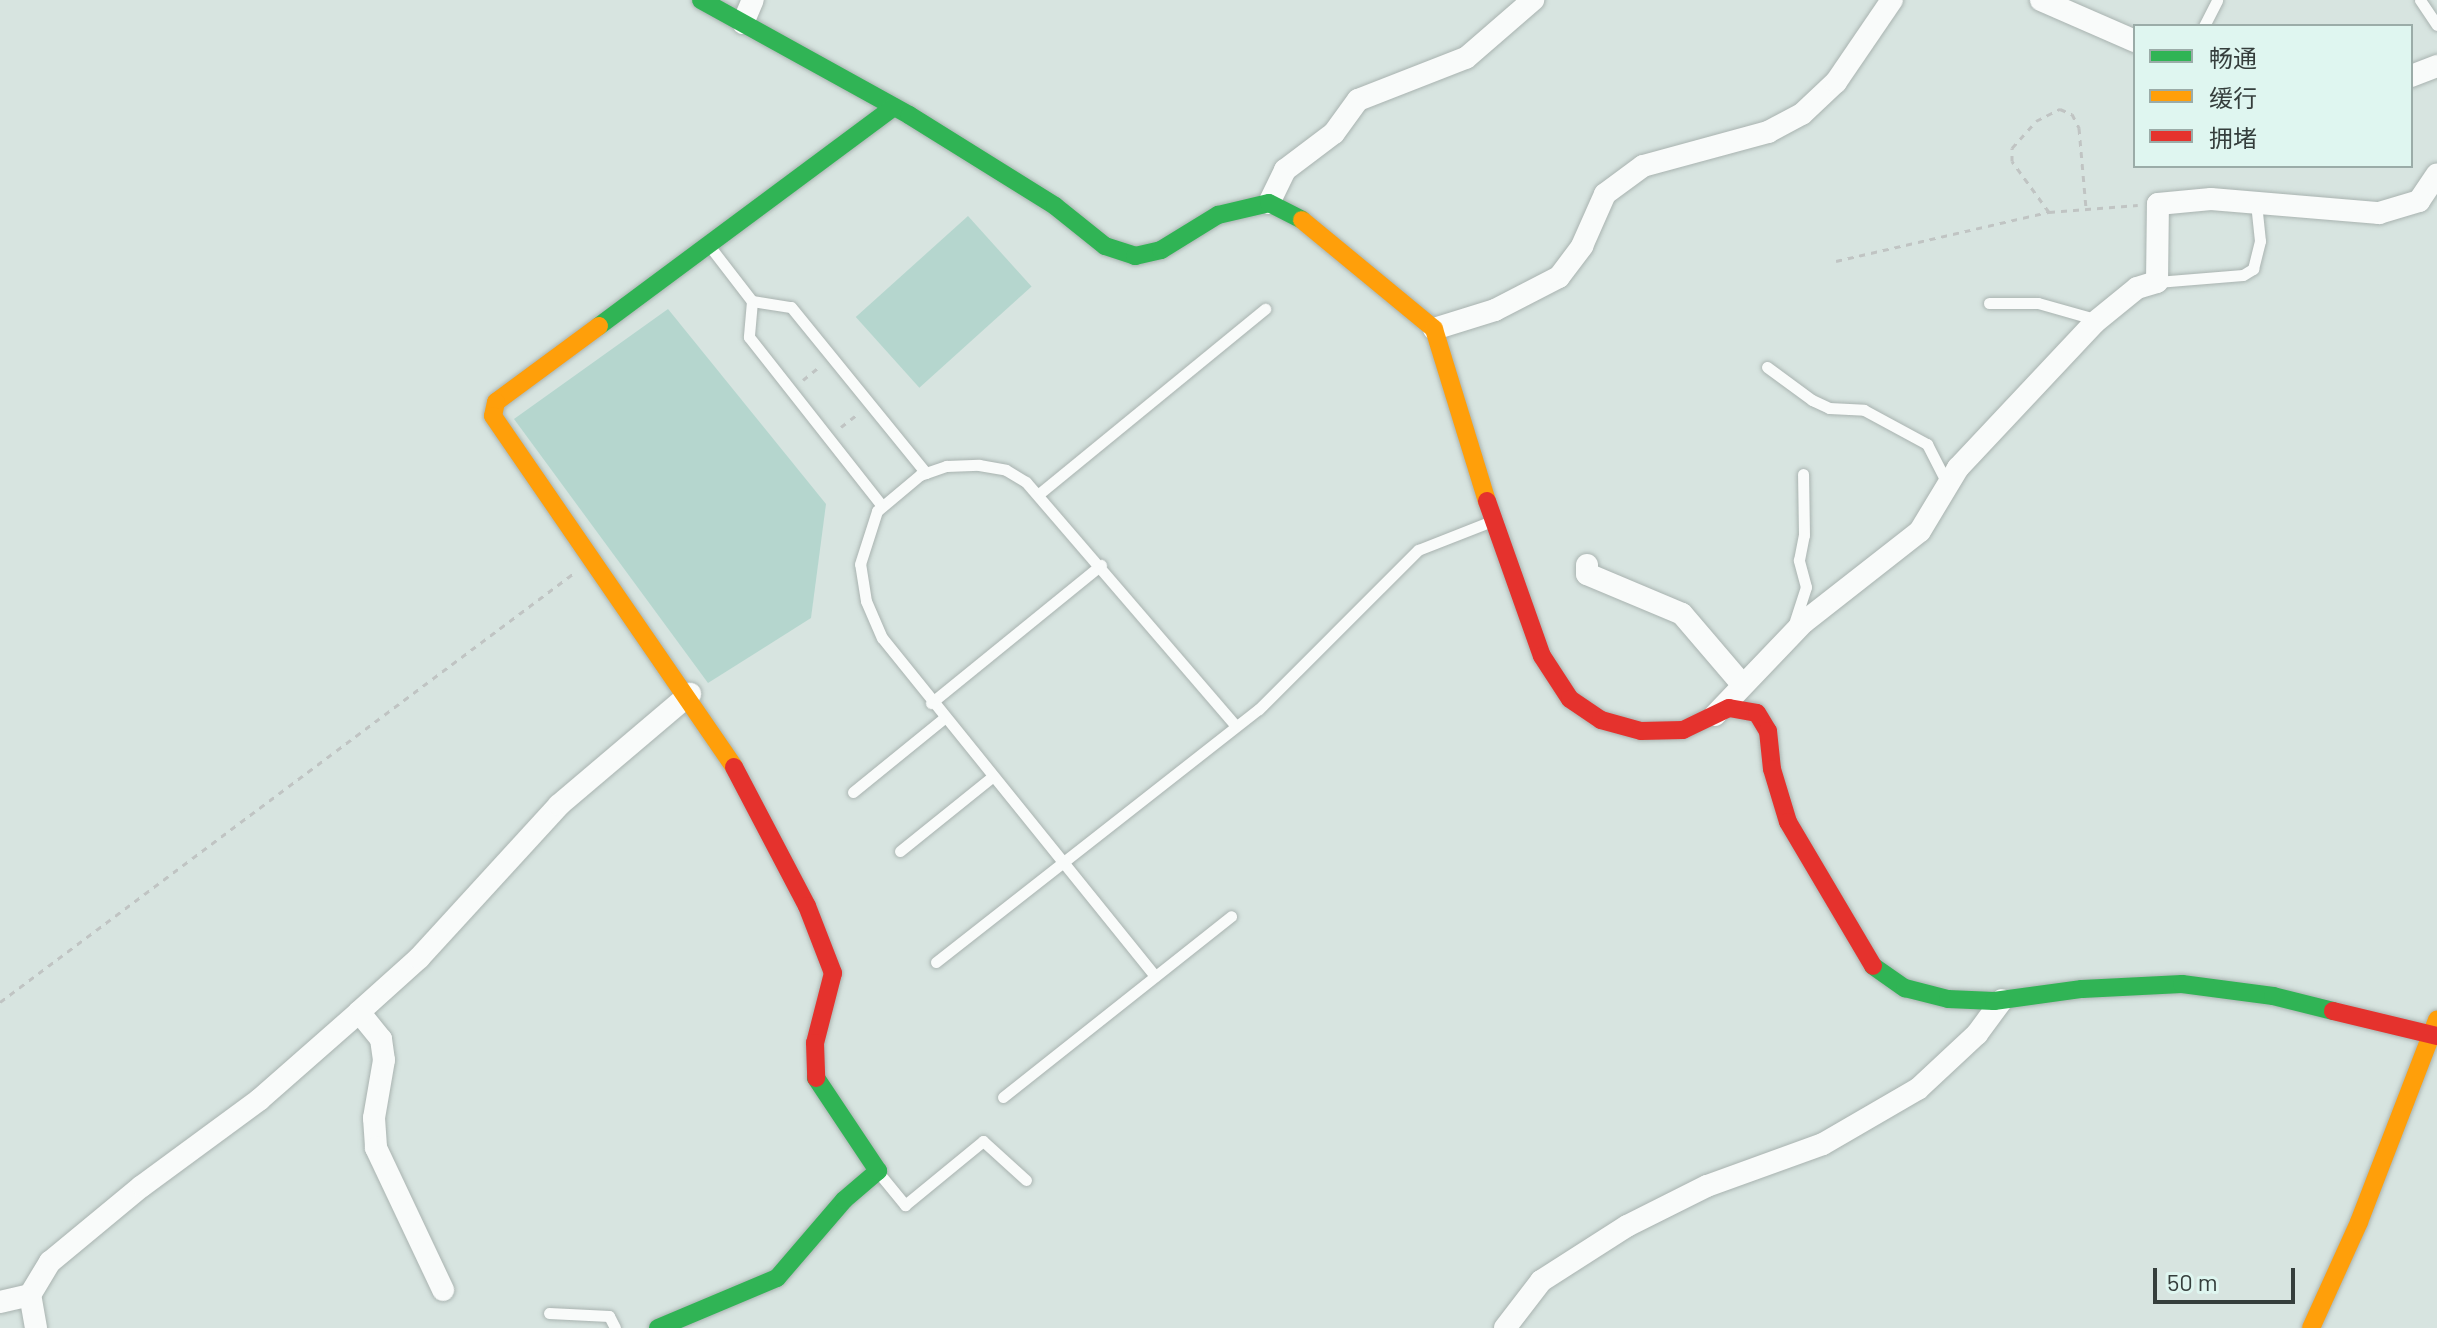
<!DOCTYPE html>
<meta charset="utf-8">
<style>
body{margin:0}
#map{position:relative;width:2437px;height:1328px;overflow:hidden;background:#d7e4e0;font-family:Barlow,"Noto Sans SC",sans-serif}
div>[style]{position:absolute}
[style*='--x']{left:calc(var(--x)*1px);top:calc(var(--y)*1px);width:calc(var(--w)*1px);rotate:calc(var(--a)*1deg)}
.green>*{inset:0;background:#b5d6ce;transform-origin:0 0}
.path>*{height:3px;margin-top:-1.5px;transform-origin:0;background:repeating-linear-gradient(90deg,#c0c4c3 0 6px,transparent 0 12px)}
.roads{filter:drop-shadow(0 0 2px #a9b3b0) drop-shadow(0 0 2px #a9b3b0)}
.lane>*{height:11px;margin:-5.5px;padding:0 5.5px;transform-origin:5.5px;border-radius:5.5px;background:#f9fbfa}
.street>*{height:22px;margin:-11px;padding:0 11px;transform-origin:11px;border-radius:11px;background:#f9fbfa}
.fast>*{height:18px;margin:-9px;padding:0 9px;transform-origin:9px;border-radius:9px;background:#30b455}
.slow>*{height:18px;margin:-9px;padding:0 9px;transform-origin:9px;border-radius:9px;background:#ff9f0a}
.jam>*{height:18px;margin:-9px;padding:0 9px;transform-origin:9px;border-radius:9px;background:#e5322d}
span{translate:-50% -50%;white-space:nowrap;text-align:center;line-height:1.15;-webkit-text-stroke:8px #dff6f0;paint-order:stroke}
.legend{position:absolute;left:2133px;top:24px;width:280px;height:144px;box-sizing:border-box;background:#dff6f0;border:2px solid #9baca8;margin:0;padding:10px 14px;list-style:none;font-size:24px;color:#353e3c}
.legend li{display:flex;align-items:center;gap:16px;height:40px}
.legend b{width:40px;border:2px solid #9baca8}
.scale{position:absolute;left:2153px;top:1268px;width:142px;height:36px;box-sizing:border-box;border:4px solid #353e3c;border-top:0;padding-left:10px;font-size:24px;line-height:28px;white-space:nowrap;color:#353e3c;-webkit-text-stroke:6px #dff6f0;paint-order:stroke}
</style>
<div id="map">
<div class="green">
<i style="left:968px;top:216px;width:95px;height:151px;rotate:48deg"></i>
<i style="clip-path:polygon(668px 309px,826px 504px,811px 618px,708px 683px,514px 419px)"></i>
</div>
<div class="path">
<i style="--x:2049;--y:212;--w:63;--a:-126"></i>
<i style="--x:2012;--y:161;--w:13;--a:-90"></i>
<i style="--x:2012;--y:148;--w:36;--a:-48"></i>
<i style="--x:2036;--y:121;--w:27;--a:-27"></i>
<i style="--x:2060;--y:109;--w:13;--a:23"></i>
<i style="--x:2072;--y:114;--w:16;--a:63"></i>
<i style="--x:2079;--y:128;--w:80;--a:85"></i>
<i style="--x:1836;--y:261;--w:219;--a:-13"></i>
<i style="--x:2049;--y:212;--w:89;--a:-4.5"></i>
<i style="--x:803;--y:380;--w:21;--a:-39"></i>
<i style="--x:841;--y:427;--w:24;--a:-38"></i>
<i style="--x:0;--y:1002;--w:717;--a:-36.77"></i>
</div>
<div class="roads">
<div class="lane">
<i style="--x:2420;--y:0;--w:30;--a:56"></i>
<i style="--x:2204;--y:26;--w:29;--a:-63"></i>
<i style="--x:711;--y:248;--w:67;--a:52.3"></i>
<i style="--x:752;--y:301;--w:36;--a:95"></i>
<i style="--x:749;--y:337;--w:215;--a:51.8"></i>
<i style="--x:2157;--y:282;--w:86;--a:-4.7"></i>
<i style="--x:2243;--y:275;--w:12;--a:-31"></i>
<i style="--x:2253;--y:269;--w:29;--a:-76"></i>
<i style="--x:2260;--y:241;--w:38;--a:-96"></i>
<i style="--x:752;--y:301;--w:39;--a:9"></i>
<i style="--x:791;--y:307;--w:214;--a:50.9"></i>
<i style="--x:1989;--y:303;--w:49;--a:0"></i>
<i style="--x:2038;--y:303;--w:62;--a:15.8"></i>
<i style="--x:1767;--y:367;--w:56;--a:36.3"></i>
<i style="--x:1812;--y:400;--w:19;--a:25"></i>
<i style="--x:1829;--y:408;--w:35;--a:3"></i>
<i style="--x:1864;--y:410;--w:72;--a:28.4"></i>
<i style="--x:1927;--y:444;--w:46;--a:62.9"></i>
<i style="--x:1040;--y:493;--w:291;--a:-39.3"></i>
<i style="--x:1793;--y:627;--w:42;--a:-72"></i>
<i style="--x:1806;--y:587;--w:28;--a:-105"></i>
<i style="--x:1799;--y:560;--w:25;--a:-79"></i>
<i style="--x:1804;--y:535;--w:61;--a:-90.9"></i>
<i style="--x:931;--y:703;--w:219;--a:-39.1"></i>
<i style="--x:853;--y:792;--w:117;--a:-39.1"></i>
<i style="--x:900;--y:851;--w:118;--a:-38.8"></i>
<i style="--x:936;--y:962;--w:410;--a:-38.1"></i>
<i style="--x:1259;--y:709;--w:225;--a:-45"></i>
<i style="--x:1418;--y:550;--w:79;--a:-21.4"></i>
<i style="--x:1155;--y:976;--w:434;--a:-128.9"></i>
<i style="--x:882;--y:638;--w:40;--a:-113.4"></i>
<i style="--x:866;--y:601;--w:37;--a:-99"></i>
<i style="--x:860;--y:564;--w:56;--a:-72.2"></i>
<i style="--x:877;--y:511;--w:56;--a:-39.9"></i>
<i style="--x:920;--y:475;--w:28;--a:-19"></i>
<i style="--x:946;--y:466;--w:33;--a:-2"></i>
<i style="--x:979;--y:465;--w:27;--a:10"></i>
<i style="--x:1006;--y:470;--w:23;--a:31"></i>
<i style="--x:1026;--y:482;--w:321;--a:49.3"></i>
<i style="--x:1003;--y:1097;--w:291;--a:-38.4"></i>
<i style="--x:878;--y:1172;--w:43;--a:50.7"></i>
<i style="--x:905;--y:1205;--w:101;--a:-39.4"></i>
<i style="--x:983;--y:1141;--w:58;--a:42.2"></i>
<i style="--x:549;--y:1313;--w:60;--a:2.9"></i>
<i style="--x:609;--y:1316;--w:13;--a:63"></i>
</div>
<div class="street">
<i style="--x:2041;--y:0;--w:103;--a:23.6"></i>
<i style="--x:743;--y:23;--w:25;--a:-67"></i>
<i style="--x:2411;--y:76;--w:28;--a:-21"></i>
<i style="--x:1269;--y:203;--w:37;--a:-64"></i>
<i style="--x:1285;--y:170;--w:61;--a:-37.1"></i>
<i style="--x:1334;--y:133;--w:41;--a:-54"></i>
<i style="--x:1358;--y:100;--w:116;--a:-21.3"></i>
<i style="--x:1466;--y:58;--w:89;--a:-40.9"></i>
<i style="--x:1434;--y:329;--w:64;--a:-17.3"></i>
<i style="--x:1495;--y:310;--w:72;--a:-27.3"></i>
<i style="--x:1559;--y:277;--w:39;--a:-53"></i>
<i style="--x:1582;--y:246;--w:57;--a:-66.1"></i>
<i style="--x:1605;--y:194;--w:47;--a:-36.4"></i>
<i style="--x:1643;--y:166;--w:130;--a:-15.2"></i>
<i style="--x:1768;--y:132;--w:38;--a:-28"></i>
<i style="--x:1802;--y:114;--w:47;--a:-43.3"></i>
<i style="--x:1836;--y:82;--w:99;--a:-55.7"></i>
<i style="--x:1587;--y:565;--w:9;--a:90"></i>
<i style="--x:1587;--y:574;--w:103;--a:22.8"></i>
<i style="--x:1682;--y:614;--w:91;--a:49.5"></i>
<i style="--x:1715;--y:715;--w:129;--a:-46.3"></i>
<i style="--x:1804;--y:622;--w:147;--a:-38.1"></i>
<i style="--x:1920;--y:531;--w:74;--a:-58.9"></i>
<i style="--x:1958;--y:468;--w:199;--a:-46.8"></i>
<i style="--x:2094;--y:323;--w:55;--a:-39.1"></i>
<i style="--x:2137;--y:288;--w:21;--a:-17"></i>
<i style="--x:2157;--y:282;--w:78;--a:-89.3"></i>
<i style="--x:2158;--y:204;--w:53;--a:-5.4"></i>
<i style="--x:2211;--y:199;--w:169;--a:4.8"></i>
<i style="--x:2379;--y:213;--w:42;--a:-16.7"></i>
<i style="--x:2419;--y:201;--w:32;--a:-56"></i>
<i style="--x:359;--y:1012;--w:35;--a:51"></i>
<i style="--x:381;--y:1039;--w:21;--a:82"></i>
<i style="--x:384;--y:1060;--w:59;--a:99.8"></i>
<i style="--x:374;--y:1118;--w:30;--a:86"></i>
<i style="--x:376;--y:1148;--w:157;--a:64.7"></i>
<i style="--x:0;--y:1302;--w:31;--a:-13"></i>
<i style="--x:36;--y:1328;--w:34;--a:-100"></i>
<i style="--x:30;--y:1295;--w:39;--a:-59"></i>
<i style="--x:50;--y:1262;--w:119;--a:-39.6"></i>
<i style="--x:142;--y:1186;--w:145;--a:-36.3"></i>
<i style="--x:259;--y:1100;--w:133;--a:-41.3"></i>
<i style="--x:359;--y:1012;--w:81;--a:-42"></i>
<i style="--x:419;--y:958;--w:207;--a:-47.5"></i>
<i style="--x:559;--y:805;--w:172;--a:-40.3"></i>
<i style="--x:1505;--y:1328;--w:59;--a:-52.5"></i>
<i style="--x:1541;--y:1281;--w:102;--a:-32.6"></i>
<i style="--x:1627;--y:1226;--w:89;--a:-26.6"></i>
<i style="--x:1707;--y:1186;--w:123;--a:-19.9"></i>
<i style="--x:1823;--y:1144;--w:110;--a:-30.1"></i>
<i style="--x:1918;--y:1089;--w:81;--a:-43"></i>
<i style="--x:1977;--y:1034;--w:42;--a:-53.7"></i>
</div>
<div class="fast">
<i style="--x:701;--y:0;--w:238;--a:28.9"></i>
<i style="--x:909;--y:115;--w:172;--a:31.9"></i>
<i style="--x:1055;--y:206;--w:64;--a:38.7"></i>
<i style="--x:1105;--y:246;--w:32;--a:18"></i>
<i style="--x:1135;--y:256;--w:27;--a:-13"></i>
<i style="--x:1161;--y:250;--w:67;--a:-31.6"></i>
<i style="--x:1218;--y:215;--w:52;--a:-13.2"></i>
<i style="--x:1269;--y:203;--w:37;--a:27"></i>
<i style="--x:599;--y:326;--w:367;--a:-36.6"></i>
<i style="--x:1873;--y:966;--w:39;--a:35"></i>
<i style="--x:1905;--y:988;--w:44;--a:14.3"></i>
<i style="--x:1948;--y:999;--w:46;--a:2.5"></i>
<i style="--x:1994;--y:1001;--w:89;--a:-7.8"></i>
<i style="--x:2082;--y:989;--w:100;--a:-2.9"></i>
<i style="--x:2182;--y:984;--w:92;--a:7.5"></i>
<i style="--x:2273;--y:996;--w:62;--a:14"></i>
<i style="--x:658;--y:1328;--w:129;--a:-22.8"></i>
<i style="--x:777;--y:1278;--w:103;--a:-49.3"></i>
<i style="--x:844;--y:1200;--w:45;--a:-40.5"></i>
<i style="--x:878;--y:1171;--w:112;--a:-123.7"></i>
</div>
<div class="slow">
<i style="--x:1302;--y:220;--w:171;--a:39.5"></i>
<i style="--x:1434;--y:329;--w:180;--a:72.9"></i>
<i style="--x:599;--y:326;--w:128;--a:143.6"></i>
<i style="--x:496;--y:402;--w:14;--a:102"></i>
<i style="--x:493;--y:416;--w:426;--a:55.5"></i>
<i style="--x:2311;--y:1328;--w:116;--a:-65.6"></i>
<i style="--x:2359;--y:1222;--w:217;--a:-68.9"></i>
</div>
<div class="jam">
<i style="--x:1487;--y:501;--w:164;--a:70.5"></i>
<i style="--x:1542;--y:656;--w:51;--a:56.9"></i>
<i style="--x:1570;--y:699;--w:37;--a:34"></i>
<i style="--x:1601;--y:720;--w:41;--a:15.4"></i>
<i style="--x:1641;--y:731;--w:42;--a:-1.4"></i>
<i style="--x:1683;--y:730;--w:51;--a:-25.6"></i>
<i style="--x:1729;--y:708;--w:28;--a:10"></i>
<i style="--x:1757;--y:713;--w:21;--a:59"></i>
<i style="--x:1768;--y:731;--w:38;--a:84"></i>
<i style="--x:1772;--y:769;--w:55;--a:73.2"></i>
<i style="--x:1788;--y:822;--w:167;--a:59.4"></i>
<i style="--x:734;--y:767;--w:157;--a:62.3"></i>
<i style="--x:807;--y:906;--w:72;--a:68.8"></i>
<i style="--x:833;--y:973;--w:72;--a:104.4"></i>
<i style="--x:815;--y:1043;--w:35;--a:88"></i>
<i style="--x:2333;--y:1011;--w:107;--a:13.5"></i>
</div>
</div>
<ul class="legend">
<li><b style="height:10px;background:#30b455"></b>畅通</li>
<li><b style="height:10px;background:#ff9f0a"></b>缓行</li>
<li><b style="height:10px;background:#e5322d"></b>拥堵</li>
</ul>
<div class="scale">50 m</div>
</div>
